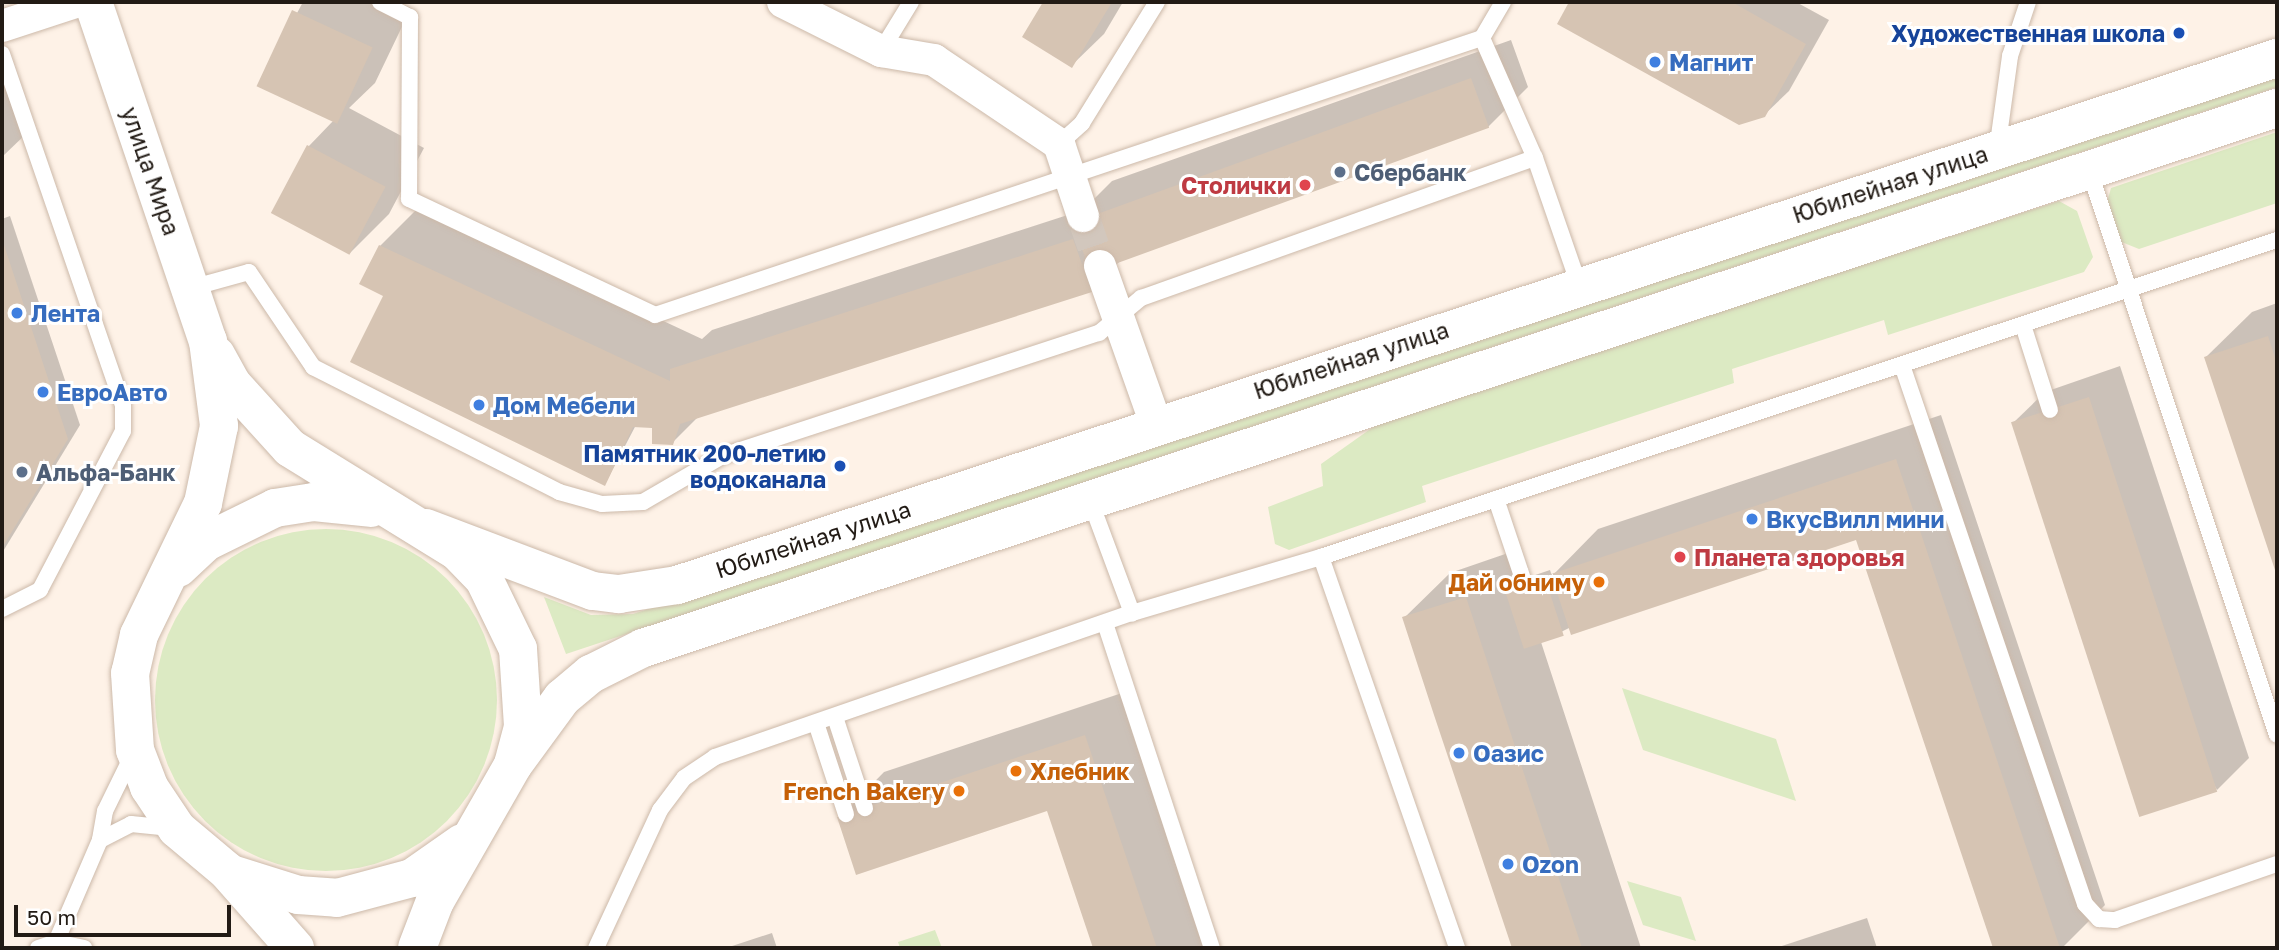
<!DOCTYPE html>
<meta charset="utf-8">
<style>
body{margin:0}
#map{position:relative;width:2279px;height:950px;overflow:hidden;background:#fef2e7;font-family:"Golos Text",sans-serif}
div>[style]{position:absolute}
[style*='--x']{left:calc(var(--x)*1px);top:calc(var(--y)*1px);width:calc(var(--w)*1px);rotate:calc(var(--a)*1deg)}
.green>*{inset:0;background:#dceac3}
.round{border-radius:50%}
.shadow>*{inset:0;background:#0003}
.building>*{inset:0;background:#d6c4b3;transform-origin:0 0}
.minor-tunnel>*{height:32px;margin-top:-16px;transform-origin:0;background:repeating-linear-gradient(90deg,#d2c7bd 0 32px,transparent 0 48px)}
.roads{filter:drop-shadow(0 0 2px #ccb9a9) drop-shadow(0 0 2px #ccb9a9)}
.service>*{height:16px;margin:-8px;padding:0 8px;transform-origin:8px;border-radius:8px;background:#fff}
.minor>*{height:32px;margin:-16px;padding:0 16px;transform-origin:16px;border-radius:16px;background:#fff}
.secondary>*{height:38px;margin:-19px;padding:0 19px;transform-origin:19px;border-radius:19px;background:#fff}
.dots>*{width:19px;height:19px;translate:-50% -50%;box-sizing:border-box;border:4px solid #fff;border-radius:50%}
span{translate:-50% -50%;white-space:nowrap;text-align:center;line-height:1.15;-webkit-text-stroke:6px #fff;paint-order:stroke}
.transit-label{font-size:23px;color:#164399;font-weight:700}
.right{translate:-100% -50%;text-align:right}
.shop-label{font-size:23px;color:#366cbe;font-weight:700}
.left{translate:0 -50%;text-align:left}
.street-label{font-size:23px;color:#221b15}
.service-label{font-size:23px;color:#4e5e75;font-weight:700}
.health-label{font-size:23px;color:#be3a42;font-weight:700}
.food-label{font-size:23px;color:#c56008;font-weight:700}
.frame{position:absolute;inset:0;border:4px solid #221b15;pointer-events:none}
.scale{position:absolute;left:14px;top:905px;width:217px;height:32px;box-sizing:border-box;border:4px solid #221b15;border-top:0;padding-left:9px;font-size:21px;line-height:24px;white-space:nowrap;color:#221b15;-webkit-text-stroke:5px #fff;paint-order:stroke}
</style>
<div id="map">
<div class="green">
<i style="clip-path:polygon(2277px 73px,2277px 87px,566px 654px,544px 597px,591px 615px,633px 614px)"></i>
<i style="clip-path:polygon(2277px 132px,2277px 203px,2139px 249px,2119px 241px,2106px 206px,2111px 188px)"></i>
<i style="clip-path:polygon(2059px 201px,2077px 211px,2093px 257px,2084px 272px,1888px 335px,1884px 320px,1732px 369px,1734px 383px,1422px 486px,1426px 502px,1289px 550px,1275px 544px,1268px 507px,1323px 486px,1321px 464px,1383px 420px)"></i>
<i class="round" style="left:155px;top:529px;width:342px;height:342px"></i>
<i style="clip-path:polygon(1622px 688px,1776px 739px,1796px 801px,1643px 750px)"></i>
<i style="clip-path:polygon(1627px 881px,1681px 897px,1696px 941px,1643px 925px)"></i>
<i style="clip-path:polygon(935px 930px,942px 948px,900px 948px,898px 942px)"></i>
</div>
<div class="shadow">
<i style="clip-path:polygon(303px 2px,397px 2px,411px 8px,375px 83px,349px 108px,424px 148px,389px 214px,350px 253px,308px 147px,333px 121px,258px 85px)"></i>
<i style="clip-path:polygon(1045px 2px,1123px 2px,1104px 34px,1072px 65px,1024px 37px)"></i>
<i style="clip-path:polygon(1571px 2px,1796px 2px,1829px 20px,1789px 91px,1764px 115px,1560px 23px)"></i>
<i style="clip-path:polygon(1511px 40px,1528px 87px,1488px 127px,1126px 255px,1091px 290px,699px 416px,672px 443px,654px 426px,636px 425px,605px 484px,385px 295px,380px 246px,419px 207px,702px 339px,712px 330px,1083px 210px,1112px 181px)"></i>
<i style="clip-path:polygon(2px 63px,27px 133px,2px 157px)"></i>
<i style="clip-path:polygon(10px 216px,80px 425px,2px 553px,2px 219px)"></i>
<i style="clip-path:polygon(2277px 303px,2277px 572px,2206px 357px,2252px 312px)"></i>
<i style="clip-path:polygon(2120px 366px,2249px 758px,2217px 790px,2013px 423px,2045px 392px)"></i>
<i style="clip-path:polygon(1941px 415px,2105px 905px,2062px 948px,1995px 948px,1857px 538px,1571px 627px,1541px 642px,1641px 948px,1513px 948px,1404px 618px,1450px 573px,1511px 552px,1520px 580px,1550px 570px,1552px 576px,1598px 529px)"></i>
<i style="clip-path:polygon(1131px 690px,1217px 948px,1095px 948px,1048px 809px,839px 818px,884px 772px)"></i>
<i style="clip-path:polygon(1867px 918px,1877px 948px,1776px 948px)"></i>
<i style="clip-path:polygon(772px 933px,777px 948px,726px 948px)"></i>
</div>
<div class="building">
<i style="clip-path:polygon(1043px 2px,1112px 2px,1072px 68px,1022px 37px)"></i>
<i style="clip-path:polygon(1569px 2px,1732px 2px,1806px 44px,1765px 117px,1739px 125px,1557px 24px)"></i>
<i style="left:292px;top:10px;width:89px;height:84px;rotate:25deg"></i>
<i style="left:1471px;top:78px;width:53px;height:424px;rotate:70deg"></i>
<i style="left:307px;top:145px;width:89px;height:77px;rotate:28deg"></i>
<i style="clip-path:polygon(2px 239px,68px 439px,2px 548px)"></i>
<i style="clip-path:polygon(1073px 239px,1092px 292px,680px 424px,673px 445px,652px 444px,652px 428px,633px 427px,605px 486px,350px 362px,383px 296px,359px 284px,379px 245px,670px 381px,670px 369px)"></i>
<i style="clip-path:polygon(2268px 336px,2277px 364px,2277px 576px,2204px 357px)"></i>
<i style="left:2089px;top:397px;width:415px;height:82px;rotate:72deg"></i>
<i style="clip-path:polygon(1896px 459px,2060px 948px,1993px 948px,1856px 540px,1571px 635px,1551px 574px)"></i>
<i style="left:1544px;top:575px;width:64px;height:42px;rotate:72deg"></i>
<i style="clip-path:polygon(1466px 597px,1530px 792px,1582px 948px,1512px 948px,1434px 715px,1402px 617px)"></i>
<i style="clip-path:polygon(1085px 735px,1157px 948px,1093px 948px,1047px 811px,856px 875px,837px 817px)"></i>
</div>
<div class="minor-tunnel">
<i style="--x:1083;--y:216;--w:53;--a:71.2"></i>
</div>
<div class="roads">
<div class="service">
<i style="--x:380;--y:2;--w:34;--a:27"></i>
<i style="--x:410;--y:17;--w:182;--a:90.3"></i>
<i style="--x:409;--y:199;--w:272;--a:25.2"></i>
<i style="--x:655;--y:315;--w:872;--a:-18.52"></i>
<i style="--x:1482;--y:38;--w:42;--a:-59.7"></i>
<i style="--x:1482;--y:38;--w:131;--a:66.2"></i>
<i style="--x:1535;--y:158;--w:134;--a:70.9"></i>
<i style="--x:881;--y:51;--w:57;--a:-58.5"></i>
<i style="--x:2;--y:54;--w:372;--a:71"></i>
<i style="--x:123;--y:406;--w:25;--a:90"></i>
<i style="--x:123;--y:431;--w:179;--a:117.6"></i>
<i style="--x:40;--y:590;--w:42;--a:153.4"></i>
<i style="--x:1059;--y:144;--w:31;--a:-42"></i>
<i style="--x:1082;--y:123;--w:142;--a:-58.2"></i>
<i style="--x:1997;--y:150;--w:95;--a:-82.1"></i>
<i style="--x:2010;--y:56;--w:57;--a:-71.6"></i>
<i style="--x:2089;--y:170;--w:595;--a:71.6"></i>
<i style="--x:191;--y:288;--w:60;--a:-15.4"></i>
<i style="--x:249;--y:272;--w:115;--a:56"></i>
<i style="--x:313;--y:367;--w:276;--a:26.9"></i>
<i style="--x:559;--y:492;--w:45;--a:15.6"></i>
<i style="--x:602;--y:504;--w:41;--a:-2.8"></i>
<i style="--x:643;--y:502;--w:91;--a:-30.2"></i>
<i style="--x:722;--y:456;--w:397;--a:-18.1"></i>
<i style="--x:1099;--y:333;--w:55;--a:-39.8"></i>
<i style="--x:1141;--y:298;--w:418;--a:-19.6"></i>
<i style="--x:2023;--y:325;--w:89;--a:72.4"></i>
<i style="--x:1902;--y:365;--w:569;--a:71.25"></i>
<i style="--x:2085;--y:904;--w:21;--a:47"></i>
<i style="--x:2099;--y:919;--w:16;--a:4"></i>
<i style="--x:2115;--y:920;--w:171;--a:-19.1"></i>
<i style="--x:1496;--y:499;--w:88;--a:71.4"></i>
<i style="--x:1090;--y:500;--w:121;--a:69.6"></i>
<i style="--x:1321;--y:557;--w:414;--a:70.8"></i>
<i style="--x:1105;--y:623;--w:342;--a:71.8"></i>
<i style="--x:835;--y:717;--w:96;--a:71.8"></i>
<i style="--x:816;--y:723;--w:96;--a:71.8"></i>
<i style="--x:132;--y:756;--w:61;--a:116.1"></i>
<i style="--x:105;--y:811;--w:29;--a:100"></i>
<i style="--x:100;--y:840;--w:35;--a:-27"></i>
<i style="--x:131;--y:824;--w:40;--a:5.7"></i>
<i style="--x:56;--y:942;--w:29;--a:12"></i>
<i style="--x:38;--y:948;--w:19;--a:-18"></i>
<i style="--x:56;--y:942;--w:111;--a:-66.7"></i>
<i style="--x:596;--y:948;--w:152;--a:-65.1"></i>
<i style="--x:660;--y:810;--w:40;--a:-53"></i>
<i style="--x:684;--y:778;--w:37;--a:-34"></i>
<i style="--x:715;--y:757;--w:441;--a:-19.1"></i>
<i style="--x:1132;--y:613;--w:197;--a:-16.5"></i>
<i style="--x:1321;--y:557;--w:1007;--a:-18.35"></i>
</div>
<div class="minor">
<i style="--x:783;--y:2;--w:110;--a:26.6"></i>
<i style="--x:881;--y:51;--w:54;--a:9.6"></i>
<i style="--x:934;--y:60;--w:151;--a:33.9"></i>
<i style="--x:1059;--y:144;--w:76;--a:71.6"></i>
<i style="--x:2;--y:26;--w:78;--a:-18"></i>
<i style="--x:1100;--y:266;--w:168;--a:70.5"></i>
</div>
<div class="secondary">
<i style="--x:93;--y:2;--w:358;--a:71.3"></i>
<i style="--x:208;--y:341;--w:86;--a:82.6"></i>
<i style="--x:219;--y:426;--w:79;--a:101.7"></i>
<i style="--x:203;--y:503;--w:147;--a:115.9"></i>
<i style="--x:139;--y:635;--w:39;--a:103"></i>
<i style="--x:130;--y:673;--w:77;--a:86.3"></i>
<i style="--x:135;--y:750;--w:40;--a:69"></i>
<i style="--x:149;--y:787;--w:50;--a:56.3"></i>
<i style="--x:177;--y:829;--w:65;--a:40"></i>
<i style="--x:227;--y:871;--w:103;--a:48.6"></i>
<i style="--x:216;--y:355;--w:33;--a:61"></i>
<i style="--x:232;--y:384;--w:86;--a:47.8"></i>
<i style="--x:290;--y:448;--w:196;--a:31.7"></i>
<i style="--x:457;--y:551;--w:39;--a:46"></i>
<i style="--x:484;--y:579;--w:78;--a:64.1"></i>
<i style="--x:518;--y:649;--w:78;--a:86.3"></i>
<i style="--x:523;--y:727;--w:39;--a:105"></i>
<i style="--x:513;--y:765;--w:157;--a:119.8"></i>
<i style="--x:435;--y:901;--w:50;--a:111"></i>
<i style="--x:426;--y:528;--w:178;--a:20.7"></i>
<i style="--x:593;--y:591;--w:26;--a:7"></i>
<i style="--x:619;--y:594;--w:59;--a:-8.8"></i>
<i style="--x:677;--y:585;--w:1685;--a:-18.23"></i>
<i style="--x:178;--y:568;--w:38;--a:-43"></i>
<i style="--x:206;--y:542;--w:77;--a:-26.2"></i>
<i style="--x:275;--y:508;--w:39;--a:-9"></i>
<i style="--x:314;--y:502;--w:57;--a:6"></i>
<i style="--x:513;--y:765;--w:83;--a:-53.8"></i>
<i style="--x:562;--y:698;--w:38;--a:-40"></i>
<i style="--x:591;--y:674;--w:58;--a:-26.6"></i>
<i style="--x:643;--y:648;--w:1721;--a:-18.29"></i>
<i style="--x:235;--y:875;--w:66;--a:17.6"></i>
<i style="--x:298;--y:895;--w:39;--a:4"></i>
<i style="--x:337;--y:898;--w:78;--a:-14.9"></i>
<i style="--x:412;--y:878;--w:61;--a:-35"></i>
</div>
</div>
<div class="dots">
<i style="left:2179px;top:33px;background:#1a4fb4"></i>
<i style="left:1655px;top:62px;background:#3f7fe0"></i>
<i style="left:1340px;top:172px;background:#5c6f8a"></i>
<i style="left:1305px;top:185px;background:#e0444e"></i>
<i style="left:17px;top:313px;background:#3f7fe0"></i>
<i style="left:43px;top:392px;background:#3f7fe0"></i>
<i style="left:479px;top:405px;background:#3f7fe0"></i>
<i style="left:840px;top:466px;background:#1a4fb4"></i>
<i style="left:22px;top:472px;background:#5c6f8a"></i>
<i style="left:1752px;top:519px;background:#3f7fe0"></i>
<i style="left:1680px;top:557px;background:#e0444e"></i>
<i style="left:1599px;top:582px;background:#e8710a"></i>
<i style="left:1459px;top:753px;background:#3f7fe0"></i>
<i style="left:1016px;top:771px;background:#e8710a"></i>
<i style="left:959px;top:791px;background:#e8710a"></i>
<i style="left:1508px;top:864px;background:#3f7fe0"></i>
</div>
<div class="transit-label">
<span class="right" style="left:2165px;top:33px">Художественная школа</span>
<span class="right" style="left:826px;top:466px">Памятник 200-летию<br>водоканала</span>
</div>
<div class="shop-label">
<span class="left" style="left:1669px;top:62px">Магнит</span>
<span class="left" style="left:31px;top:313px">Лента</span>
<span class="left" style="left:57px;top:392px">ЕвроАвто</span>
<span class="left" style="left:493px;top:405px">Дом Мебели</span>
<span class="left" style="left:1766px;top:519px">ВкусВилл мини</span>
<span class="left" style="left:1473px;top:753px">Оазис</span>
<span class="left" style="left:1522px;top:864px">Ozon</span>
</div>
<div class="street-label">
<span style="left:151px;top:171px;rotate:71deg">улица Мира</span>
<span style="left:1890px;top:184px;rotate:-18deg">Юбилейная улица</span>
<span style="left:1351px;top:360px;rotate:-18deg">Юбилейная улица</span>
<span style="left:813px;top:539px;rotate:-18deg">Юбилейная улица</span>
</div>
<div class="service-label">
<span class="left" style="left:1354px;top:172px">Сбербанк</span>
<span class="left" style="left:36px;top:472px">Альфа-Банк</span>
</div>
<div class="health-label">
<span class="right" style="left:1291px;top:185px">Столички</span>
<span class="left" style="left:1694px;top:557px">Планета здоровья</span>
</div>
<div class="food-label">
<span class="right" style="left:1585px;top:582px">Дай обниму</span>
<span class="left" style="left:1030px;top:771px">Хлебник</span>
<span class="right" style="left:945px;top:791px">French Bakery</span>
</div>
<div class="frame"></div>
<div class="scale">50 m</div>
</div>
